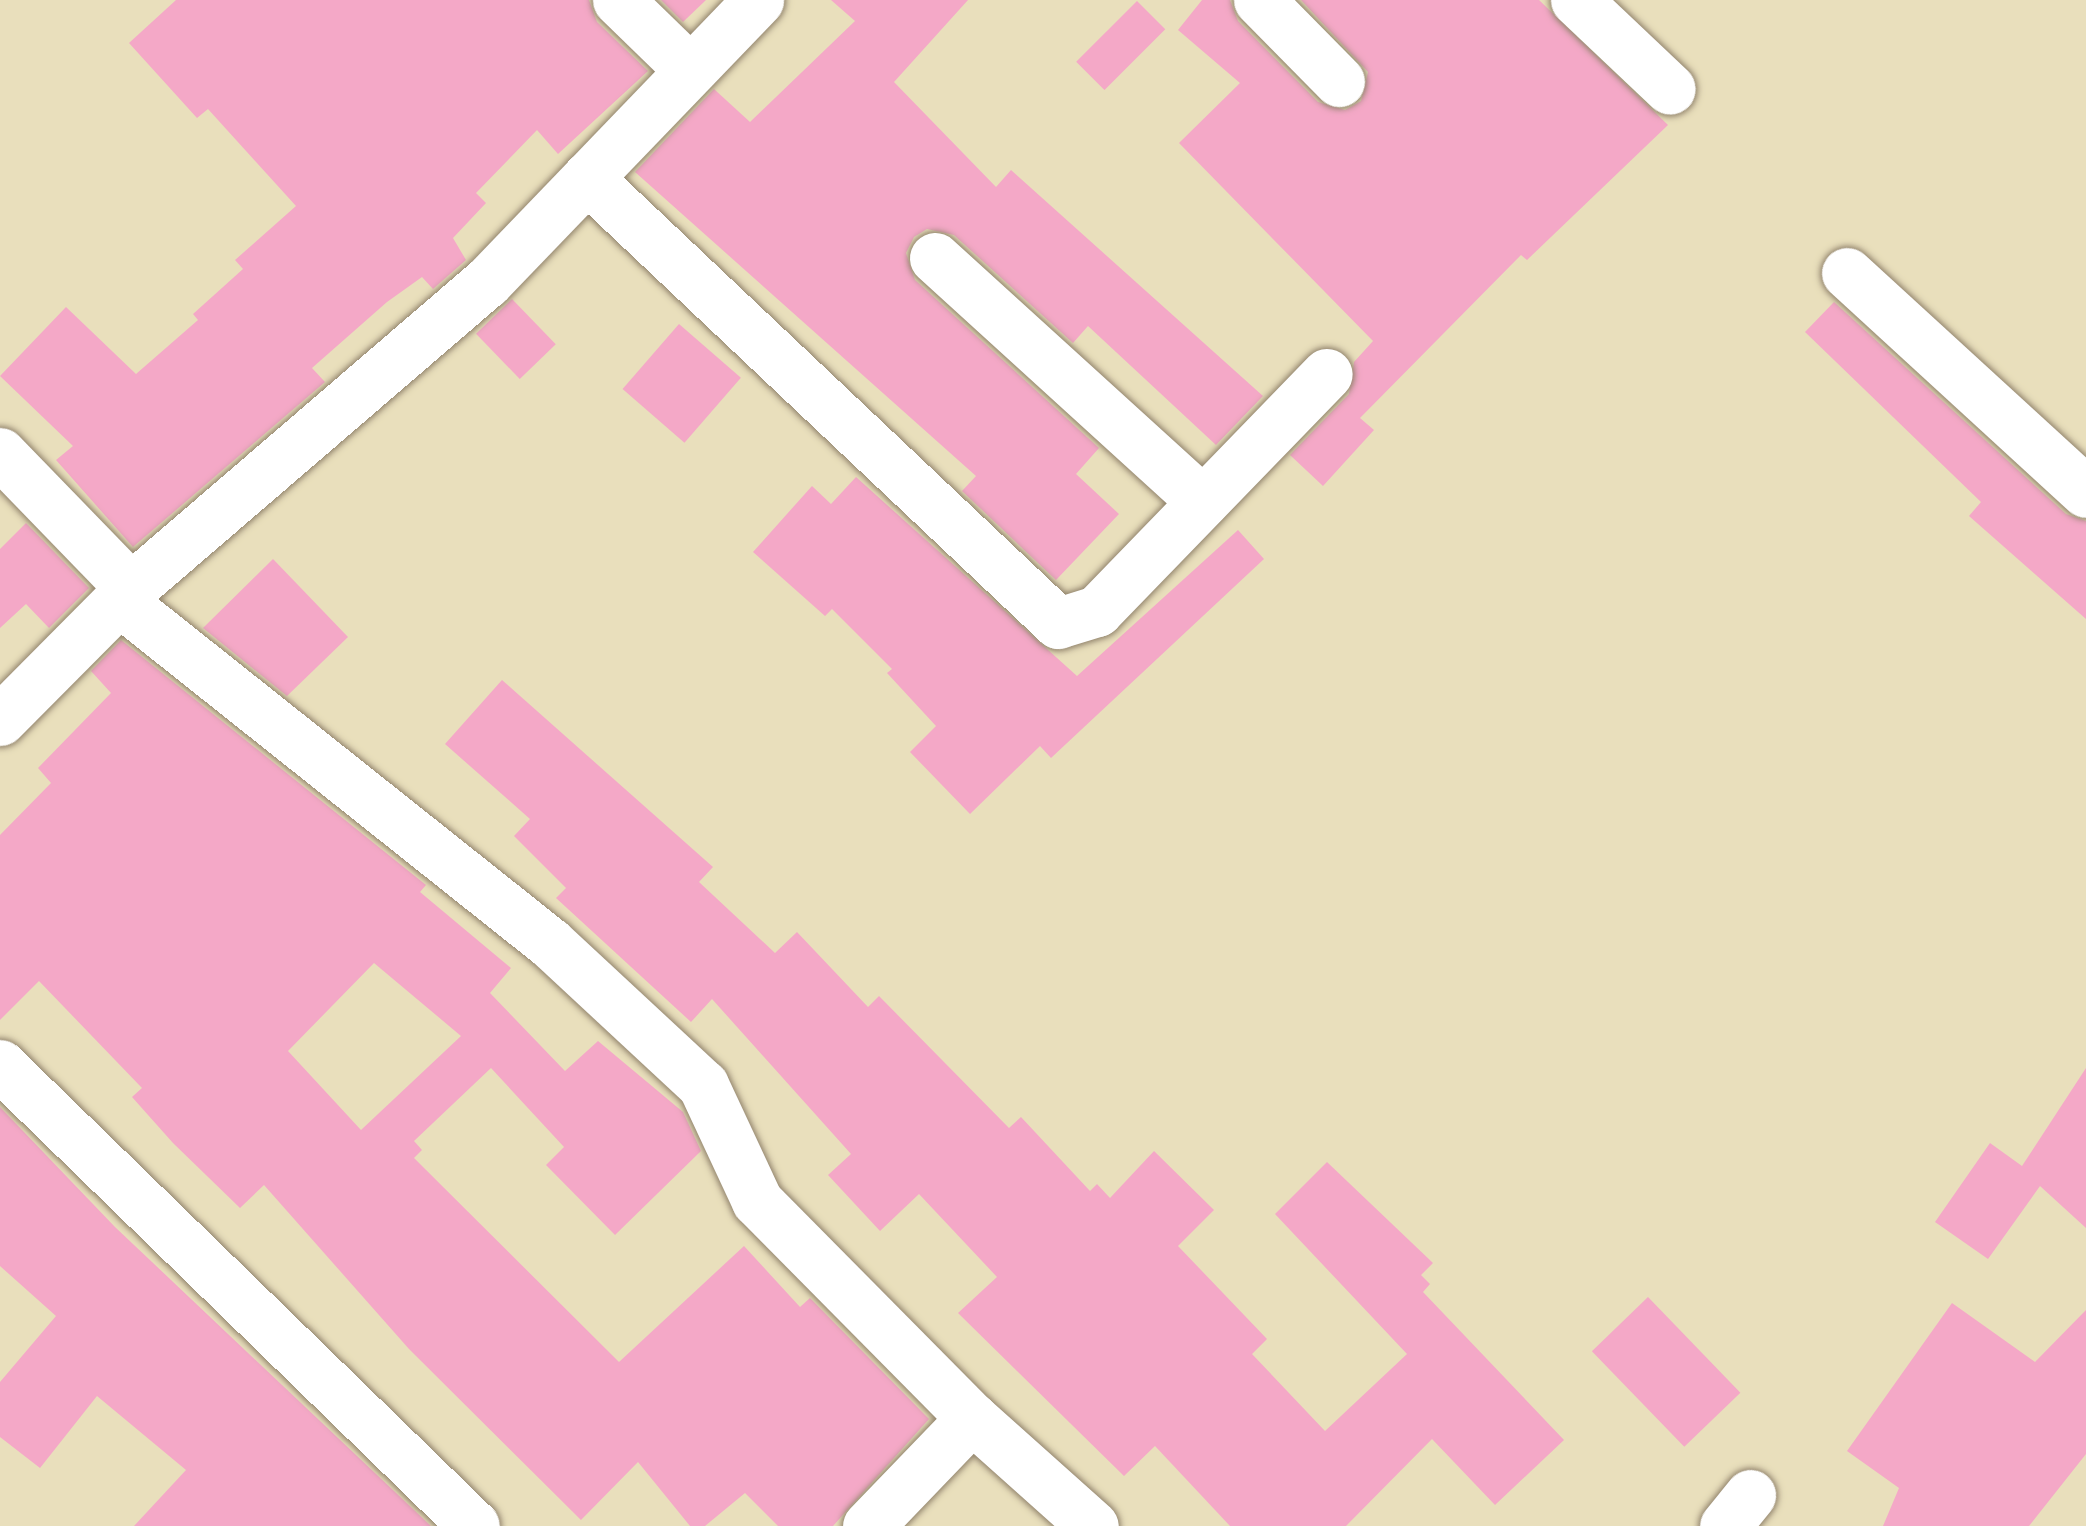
<!DOCTYPE html>
<style>
body{margin:0}
#map{position:relative;width:2086px;height:1526px;overflow:hidden;background:#e9dfbc;font-family:Vollkorn,serif}
div>[style]{position:absolute}
[style*='--x']{left:calc(var(--x)*1px);top:calc(var(--y)*1px);width:calc(var(--w)*1px);rotate:calc(var(--a)*1deg)}
.building>*{inset:0;background:#f4a8c7;transform-origin:0 0}
.roads{filter:drop-shadow(0 0 3px #92846d) drop-shadow(0 0 3px #92846d)}
.minor>*{height:51px;margin:-25.5px;padding:0 25.5px;transform-origin:25.5px;border-radius:25.5px;background:#fff}
span{translate:-50% -50%;white-space:nowrap;text-align:center;line-height:1.15;-webkit-text-stroke:10px #f7f3e8;paint-order:stroke}
</style>
<div id="map">
<div class="building">
<i style="clip-path:polygon(176px 0,589px 0,597px 22px,648px 71px,558px 154px,537px 130px,476px 193px,486px 203px,453px 238px,466px 260px,433px 289px,422px 277px,387px 302px,312px 368px,325px 382px,133px 547px,56px 460px,73px 446px,0 376px,66px 307px,136px 374px,198px 320px,193px 314px,243px 269px,235px 260px,296px 206px,208px 109px,197px 118px,129px 43px)"></i>
<i style="clip-path:polygon(661px 0,706px 0,683px 22px)"></i>
<i style="clip-path:polygon(831px 0,968px 0,894px 82px,996px 187px,1011px 170px,1263px 396px,1216px 445px,1088px 326px,1073px 343px,954px 235px,927px 229px,914px 237px,906px 253px,915px 280px,1099px 448px,1076px 474px,1119px 514px,1056px 580px,962px 491px,976px 476px,635px 172px,714px 89px,750px 122px,855px 21px)"></i>
<i style="clip-path:polygon(1202px 0,1230px 0,1238px 21px,1318px 102px,1345px 110px,1361px 101px,1368px 72px,1301px 0,1539px 0,1668px 125px,1527px 260px,1521px 255px,1360px 418px,1374px 430px,1323px 486px,1290px 455px,1349px 394px,1354px 362px,1373px 341px,1179px 143px,1240px 83px,1178px 30px)"></i>
<i style="left:1137px;top:1px;width:40px;height:86px;rotate:45deg"></i>
<i style="left:512px;top:299px;width:63px;height:50px;rotate:46deg"></i>
<i style="clip-path:polygon(1834px 302px,2066px 514px,2086px 521px,2086px 619px,1969px 516px,1981px 502px,1805px 332px)"></i>
<i style="left:679px;top:324px;width:82px;height:86px;rotate:41deg"></i>
<i style="clip-path:polygon(856px 477px,1077px 676px,1238px 530px,1264px 559px,1051px 758px,1040px 746px,970px 814px,910px 752px,936px 726px,887px 673px,892px 669px,832px 609px,825px 616px,753px 552px,812px 486px,831px 504px)"></i>
<i style="clip-path:polygon(26px 523px,89px 588px,49px 628px,26px 604px,0 628px,0 549px)"></i>
<i style="clip-path:polygon(273px 559px,348px 637px,287px 696px,203px 628px)"></i>
<i style="clip-path:polygon(evenodd,121px 640px,426px 885px,420px 892px,511px 968px,490px 993px,565px 1071px,598px 1041px,683px 1112px,701px 1151px,615px 1235px,546px 1165px,564px 1147px,491px 1068px,414px 1141px,422px 1150px,414px 1158px,619px 1362px,744px 1246px,800px 1307px,810px 1298px,929px 1419px,833px 1526px,778px 1526px,745px 1493px,705px 1526px,690px 1526px,638px 1462px,581px 1520px,409px 1349px,264px 1185px,240px 1208px,173px 1143px,132px 1097px,142px 1088px,39px 981px,0 1020px,0 835px,51px 783px,38px 768px,111px 693px,91px 671px,121px 640px,374px 963px,461px 1036px,361px 1130px,288px 1051px,374px 963px)"></i>
<i style="clip-path:polygon(502px 680px,713px 867px,699px 882px,775px 953px,797px 932px,868px 1007px,879px 996px,1009px 1128px,1021px 1117px,1090px 1191px,1097px 1184px,1110px 1198px,1154px 1151px,1214px 1210px,1178px 1246px,1267px 1339px,1252px 1354px,1325px 1431px,1407px 1354px,1275px 1214px,1327px 1162px,1433px 1263px,1421px 1275px,1430px 1284px,1423px 1292px,1564px 1440px,1495px 1505px,1432px 1439px,1346px 1526px,1230px 1526px,1155px 1446px,1124px 1476px,958px 1313px,997px 1277px,919px 1194px,880px 1231px,828px 1175px,851px 1154px,712px 999px,691px 1022px,556px 898px,566px 888px,514px 836px,530px 819px,445px 744px)"></i>
<i style="clip-path:polygon(2086px 1068px,2086px 1228px,2040px 1186px,1988px 1259px,1935px 1222px,1990px 1143px,2022px 1166px)"></i>
<i style="clip-path:polygon(0 1107px,115px 1227px,431px 1526px,134px 1526px,186px 1470px,97px 1396px,40px 1468px,0 1437px,0 1382px,56px 1316px,0 1266px)"></i>
<i style="left:1648px;top:1297px;width:133px;height:78px;rotate:46deg"></i>
<i style="clip-path:polygon(1952px 1303px,2035px 1362px,2086px 1310px,2086px 1454px,2029px 1526px,1883px 1526px,1899px 1488px,1847px 1451px)"></i>
</div>
<div class="roads">
<div class="minor">
<i style="--x:618;--y:0;--w:99;--a:44.2"></i>
<i style="--x:1259;--y:0;--w:114;--a:45.4"></i>
<i style="--x:1576;--y:0;--w:129;--a:43.4"></i>
<i style="--x:587;--y:178;--w:648;--a:43.37"></i>
<i style="--x:1058;--y:623;--w:41;--a:-17.1"></i>
<i style="--x:1097;--y:611;--w:330;--a:-45.9"></i>
<i style="--x:935;--y:258;--w:362;--a:42.3"></i>
<i style="--x:1847;--y:273;--w:324;--a:42.5"></i>
<i style="--x:0;--y:453;--w:188;--a:45.9"></i>
<i style="--x:120;--y:601;--w:549;--a:38.5"></i>
<i style="--x:550;--y:943;--w:209;--a:42.9"></i>
<i style="--x:703;--y:1085;--w:128;--a:65"></i>
<i style="--x:757;--y:1201;--w:305;--a:45.3"></i>
<i style="--x:972;--y:1418;--w:162;--a:41.8"></i>
<i style="--x:0;--y:720;--w:186;--a:-45.2"></i>
<i style="--x:131;--y:588;--w:469;--a:-40.7"></i>
<i style="--x:487;--y:282;--w:391;--a:-46.1"></i>
<i style="--x:0;--y:1065;--w:661;--a:44.2"></i>
<i style="--x:868;--y:1526;--w:150;--a:-46.1"></i>
<i style="--x:1725;--y:1526;--w:40;--a:-51"></i>
</div>
</div>
</div>
